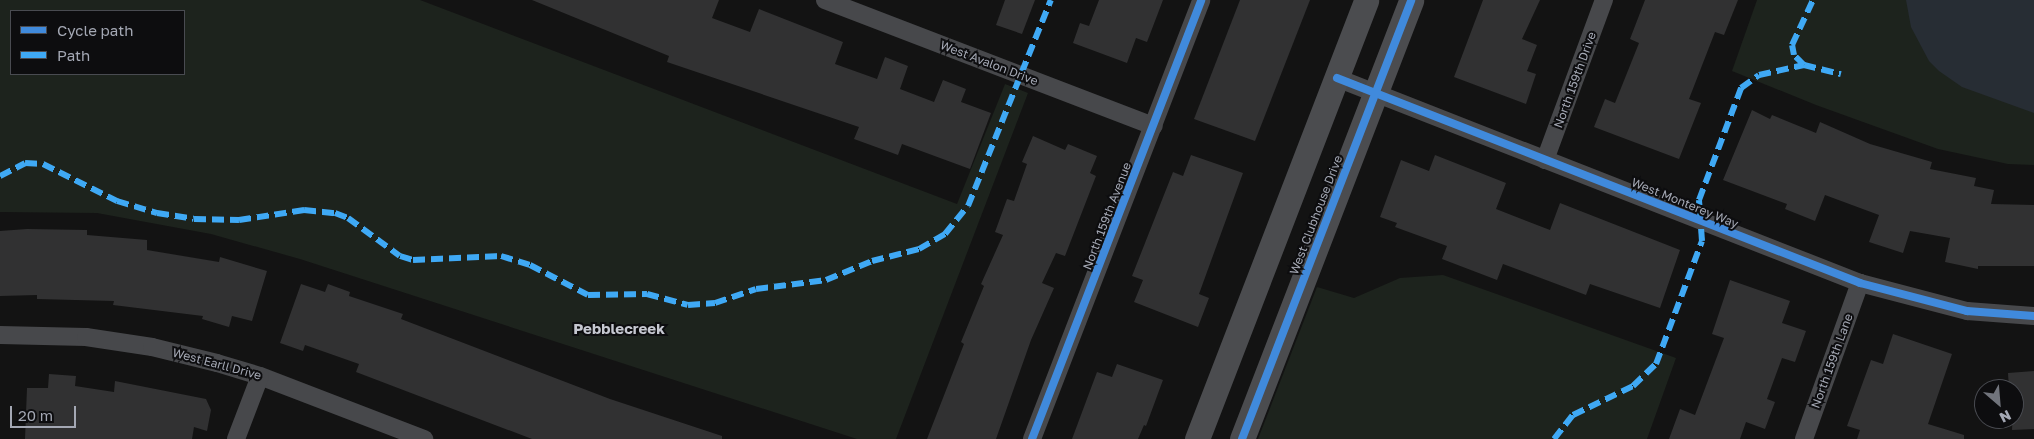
<!DOCTYPE html>
<style>
body{margin:0}
#map{position:relative;width:2034px;height:439px;overflow:hidden;background:#131313;font-family:"Golos Text",sans-serif}
div>[style]{position:absolute}
[style*='--x']{left:calc(var(--x)*1px);top:calc(var(--y)*1px);width:calc(var(--w)*1px);rotate:calc(var(--a)*1deg)}
.green>*{inset:0;background:#1d231d}
.water>*{inset:0;background:#272d34}
.building>*{inset:0;background:#313132}
.street>*{height:18px;margin:-9px;padding:0 9px;transform-origin:9px;border-radius:9px;background:#47484b}
.secondary>*{height:25px;margin:-12.5px;padding:0 12.5px;transform-origin:12.5px;border-radius:12.5px;background:#4b4c4f}
.quiet>*{height:6px;margin-top:-3px;transform-origin:0;background:repeating-linear-gradient(90deg,#3fa9f5 0 12px,transparent 0 18px)}
.cycleway>*{height:8px;margin:-4px;padding:0 4px;transform-origin:4px;border-radius:4px;background:#408adc}
span{translate:-50% -50%;white-space:nowrap;text-align:center;line-height:1.15;-webkit-text-stroke:4px #0d0d0f;paint-order:stroke}
.street-label{font-size:12px;color:#a4a8b4}
.quarter-label{font-size:15px;color:#c5c7d0;font-weight:700}
.legend{position:absolute;left:10px;top:10px;width:175px;height:65px;box-sizing:border-box;background:#0d0d0f;border:1px solid #494b51;margin:0;padding:6px 9px;list-style:none;font-size:15px;color:#a4a8b4}
.legend li{display:flex;align-items:center;gap:10px;height:25px}
.legend b{width:25px;border:1px solid #494b51}
.north{position:absolute;left:1974px;top:379px;width:50px;height:50px;box-sizing:border-box;background:#0d0d0f;border:1px solid #494b51;border-radius:50%;rotate:153deg;font-size:14px;font-weight:700;line-height:20px;text-align:center;color:#a4a8b4}
.north::after{content:'';display:block;margin:auto;width:18px;height:22px;background:#71747c;clip-path:polygon(50% 0,100% 100%,50% 72%,0 100%)}
.scale{position:absolute;left:10px;top:406px;width:66px;height:22px;box-sizing:border-box;border:2px solid #a4a8b4;border-top:0;padding-left:6px;font-size:15px;line-height:18px;white-space:nowrap;color:#a4a8b4;-webkit-text-stroke:4px #0d0d0f;paint-order:stroke}
</style>
<div id="map">
<div class="green">
<i style="clip-path:polygon(evenodd,0 0,420px 0,957px 204px,1005px 84px,1028px 93px,896px 439px,857px 439px,300px 259px,211px 234px,97px 213px,0 212px,0 0,184px 11px,184px 74px,11px 74px,11px 11px,184px 11px)"></i>
<i style="clip-path:polygon(1757px 0,2034px 0,2034px 165px,2008px 164px,1938px 149px,1816px 105px,1732px 71px)"></i>
<i style="clip-path:polygon(1443px 275px,1676px 358px,1647px 439px,1258px 439px,1317px 287px,1354px 298px,1400px 278px)"></i>
</div>
<div class="water">
<i style="clip-path:polygon(1906px 0,2034px 0,2034px 113px,1962px 87px,1939px 71px,1929px 61px,1911px 27px)"></i>
</div>
<div class="building">
<i style="clip-path:polygon(532px 0,719px 0,712px 18px,750px 32px,759px 9px,843px 42px,835px 64px,877px 79px,885px 57px,908px 66px,900px 89px,934px 102px,943px 80px,966px 89px,961px 102px,991px 113px,970px 169px,902px 144px,898px 155px,854px 139px,859px 127px,667px 62px,669px 56px)"></i>
<i style="clip-path:polygon(1005px 0,1035px 0,1022px 34px,996px 25px)"></i>
<i style="clip-path:polygon(1099px 0,1163px 0,1147px 42px,1136px 38px,1127px 63px,1073px 43px,1080px 23px,1089px 26px)"></i>
<i style="clip-path:polygon(1240px 0,1310px 0,1255px 141px,1194px 119px)"></i>
<i style="clip-path:polygon(1483px 0,1540px 0,1522px 39px,1537px 45px,1527px 71px,1536px 74px,1526px 104px,1454px 77px)"></i>
<i style="clip-path:polygon(1645px 0,1738px 0,1724px 35px,1715px 32px,1689px 99px,1701px 103px,1679px 159px,1594px 127px,1605px 99px,1615px 103px,1639px 43px,1630px 39px)"></i>
<i style="clip-path:polygon(1752px 110px,1770px 119px,1772px 115px,1816px 133px,1820px 122px,1870px 144px,1932px 162px,1930px 169px,1976px 178px,1974px 186px,1994px 190px,1991px 204px,2034px 205px,2034px 266px,1978px 266px,1978px 269px,1945px 262px,1950px 238px,1910px 231px,1903px 253px,1869px 242px,1879px 215px,1825px 195px,1815px 221px,1785px 209px,1787px 204px,1723px 180px)"></i>
<i style="clip-path:polygon(1033px 136px,1065px 150px,1068px 144px,1097px 156px,1090px 173px,1096px 176px,1065px 256px,1056px 253px,1042px 283px,1054px 288px,1031px 340px,996px 439px,927px 439px,964px 344px,961px 342px,984px 286px,981px 284px,1003px 235px,995px 232px,1007px 199px,1014px 201px,1027px 164px,1022px 162px)"></i>
<i style="clip-path:polygon(1191px 155px,1243px 173px,1199px 294px,1209px 298px,1198px 327px,1134px 302px,1143px 280px,1132px 276px,1173px 172px,1183px 176px)"></i>
<i style="clip-path:polygon(1435px 155px,1506px 183px,1496px 209px,1550px 230px,1560px 203px,1680px 250px,1660px 308px,1590px 284px,1586px 295px,1503px 264px,1497px 280px,1442px 259px,1447px 246px,1395px 227px,1397px 223px,1380px 217px,1401px 160px,1429px 171px)"></i>
<i style="clip-path:polygon(27px 229px,87px 230px,87px 235px,147px 240px,147px 250px,219px 262px,220px 257px,267px 271px,252px 321px,232px 316px,229px 327px,202px 319px,203px 316px,113px 305px,114px 301px,37px 299px,37px 295px,0 296px,0 231px)"></i>
<i style="clip-path:polygon(1730px 280px,1790px 301px,1782px 323px,1806px 331px,1795px 362px,1782px 358px,1767px 399px,1775px 402px,1765px 429px,1746px 422px,1740px 439px,1669px 439px,1680px 409px,1695px 415px,1724px 338px,1712px 334px)"></i>
<i style="clip-path:polygon(301px 284px,325px 292px,328px 284px,350px 292px,349px 296px,403px 314px,401px 319px,610px 399px,722px 436px,722px 439px,532px 439px,356px 372px,359px 364px,305px 345px,303px 351px,280px 343px)"></i>
<i style="clip-path:polygon(1893px 334px,1952px 354px,1928px 424px,1964px 435px,1964px 439px,1857px 439px,1860px 430px,1847px 426px,1871px 360px,1883px 364px)"></i>
<i style="clip-path:polygon(1117px 364px,1163px 380px,1146px 426px,1144px 425px,1138px 439px,1072px 439px,1097px 372px,1112px 377px)"></i>
<i style="clip-path:polygon(2034px 371px,2034px 429px,2012px 430px,2014px 389px,2009px 389px,2008px 373px)"></i>
<i style="clip-path:polygon(49px 374px,76px 376px,75px 386px,114px 392px,115px 381px,206px 399px,211px 410px,207px 431px,194px 427px,192px 439px,25px 439px,27px 388px,48px 388px)"></i>
</div>
<div class="street">
<i style="--x:825;--y:0;--w:352;--a:21"></i>
<i style="--x:1337;--y:78;--w:562;--a:21.4"></i>
<i style="--x:1860;--y:283;--w:111;--a:14.7"></i>
<i style="--x:1967;--y:311;--w:67;--a:4.3"></i>
<i style="--x:1545;--y:160;--w:171;--a:-69.8"></i>
<i style="--x:0;--y:335;--w:86;--a:1.3"></i>
<i style="--x:86;--y:337;--w:67;--a:8.6"></i>
<i style="--x:152;--y:347;--w:67;--a:13.8"></i>
<i style="--x:217;--y:363;--w:45;--a:16.8"></i>
<i style="--x:260;--y:376;--w:176;--a:21"></i>
<i style="--x:236;--y:439;--w:67;--a:-69.1"></i>
<i style="--x:1032;--y:439;--w:470;--a:-68.9"></i>
<i style="--x:1804;--y:439;--w:166;--a:-70.3"></i>
</div>
<div class="secondary">
<i style="--x:1197;--y:439;--w:470;--a:-68.9"></i>
<i style="--x:1242;--y:439;--w:470;--a:-68.9"></i>
</div>
<div class="quiet">
<i style="--x:1804;--y:65;--w:14;--a:-135"></i>
<i style="--x:1794;--y:55;--w:10;--a:-101"></i>
<i style="--x:1792;--y:45;--w:50;--a:-65"></i>
<i style="--x:0;--y:176;--w:28;--a:-27"></i>
<i style="--x:25;--y:163;--w:18;--a:3"></i>
<i style="--x:43;--y:164;--w:83;--a:26.6"></i>
<i style="--x:117;--y:201;--w:42;--a:16.7"></i>
<i style="--x:157;--y:213;--w:37;--a:9"></i>
<i style="--x:194;--y:219;--w:45;--a:1.3"></i>
<i style="--x:239;--y:220;--w:66;--a:-8.7"></i>
<i style="--x:304;--y:210;--w:31;--a:6"></i>
<i style="--x:335;--y:213;--w:14;--a:21"></i>
<i style="--x:348;--y:218;--w:64;--a:36.2"></i>
<i style="--x:400;--y:256;--w:14;--a:17"></i>
<i style="--x:413;--y:260;--w:88;--a:-2.6"></i>
<i style="--x:501;--y:256;--w:30;--a:17"></i>
<i style="--x:530;--y:265;--w:65;--a:27.3"></i>
<i style="--x:588;--y:295;--w:59;--a:-1"></i>
<i style="--x:647;--y:294;--w:42;--a:15"></i>
<i style="--x:688;--y:305;--w:27;--a:-4"></i>
<i style="--x:715;--y:303;--w:43;--a:-18.9"></i>
<i style="--x:756;--y:289;--w:71;--a:-7.3"></i>
<i style="--x:826;--y:280;--w:50;--a:-22.4"></i>
<i style="--x:872;--y:261;--w:49;--a:-14.3"></i>
<i style="--x:919;--y:249;--w:30;--a:-30"></i>
<i style="--x:945;--y:234;--w:36;--a:-51"></i>
<i style="--x:968;--y:206;--w:222;--a:-68.1"></i>
<i style="--x:1554;--y:439;--w:31;--a:-52"></i>
<i style="--x:1573;--y:415;--w:67;--a:-25.8"></i>
<i style="--x:1633;--y:386;--w:32;--a:-44"></i>
<i style="--x:1656;--y:364;--w:131;--a:-69.5"></i>
<i style="--x:1702;--y:241;--w:41;--a:-94.2"></i>
<i style="--x:1699;--y:200;--w:120;--a:-69.4"></i>
<i style="--x:1741;--y:88;--w:22;--a:-36"></i>
<i style="--x:1759;--y:75;--w:46;--a:-12.5"></i>
<i style="--x:1804;--y:65;--w:38;--a:14"></i>
</div>
<div class="cycleway">
<i style="--x:1337;--y:78;--w:562;--a:21.4"></i>
<i style="--x:1860;--y:283;--w:111;--a:14.7"></i>
<i style="--x:1967;--y:311;--w:67;--a:4.3"></i>
<i style="--x:1032;--y:439;--w:470;--a:-68.9"></i>
<i style="--x:1242;--y:439;--w:470;--a:-68.9"></i>
</div>
<div class="street-label">
<span style="left:989px;top:63px;rotate:21deg">West Avalon Drive</span>
<span style="left:1575px;top:80px;rotate:-70deg">North 159th Drive</span>
<span style="left:1685px;top:203px;rotate:22deg">West Monterey Way</span>
<span style="left:1316px;top:215px;rotate:-69deg">West Clubhouse Drive</span>
<span style="left:1107px;top:216px;rotate:-69deg">North 159th Avenue</span>
<span style="left:1832px;top:361px;rotate:-70deg">North 159th Lane</span>
<span style="left:217px;top:364px;rotate:15deg">West Earll Drive</span>
</div>
<div class="quarter-label">
<span style="left:619px;top:329px">Pebblecreek</span>
</div>
<ul class="legend">
<li><b style="height:6px;background:#408adc"></b>Cycle path</li>
<li><b style="height:6px;background:#3fa9f5"></b>Path</li>
</ul>
<div class="north">N</div>
<div class="scale">20 m</div>
</div>
